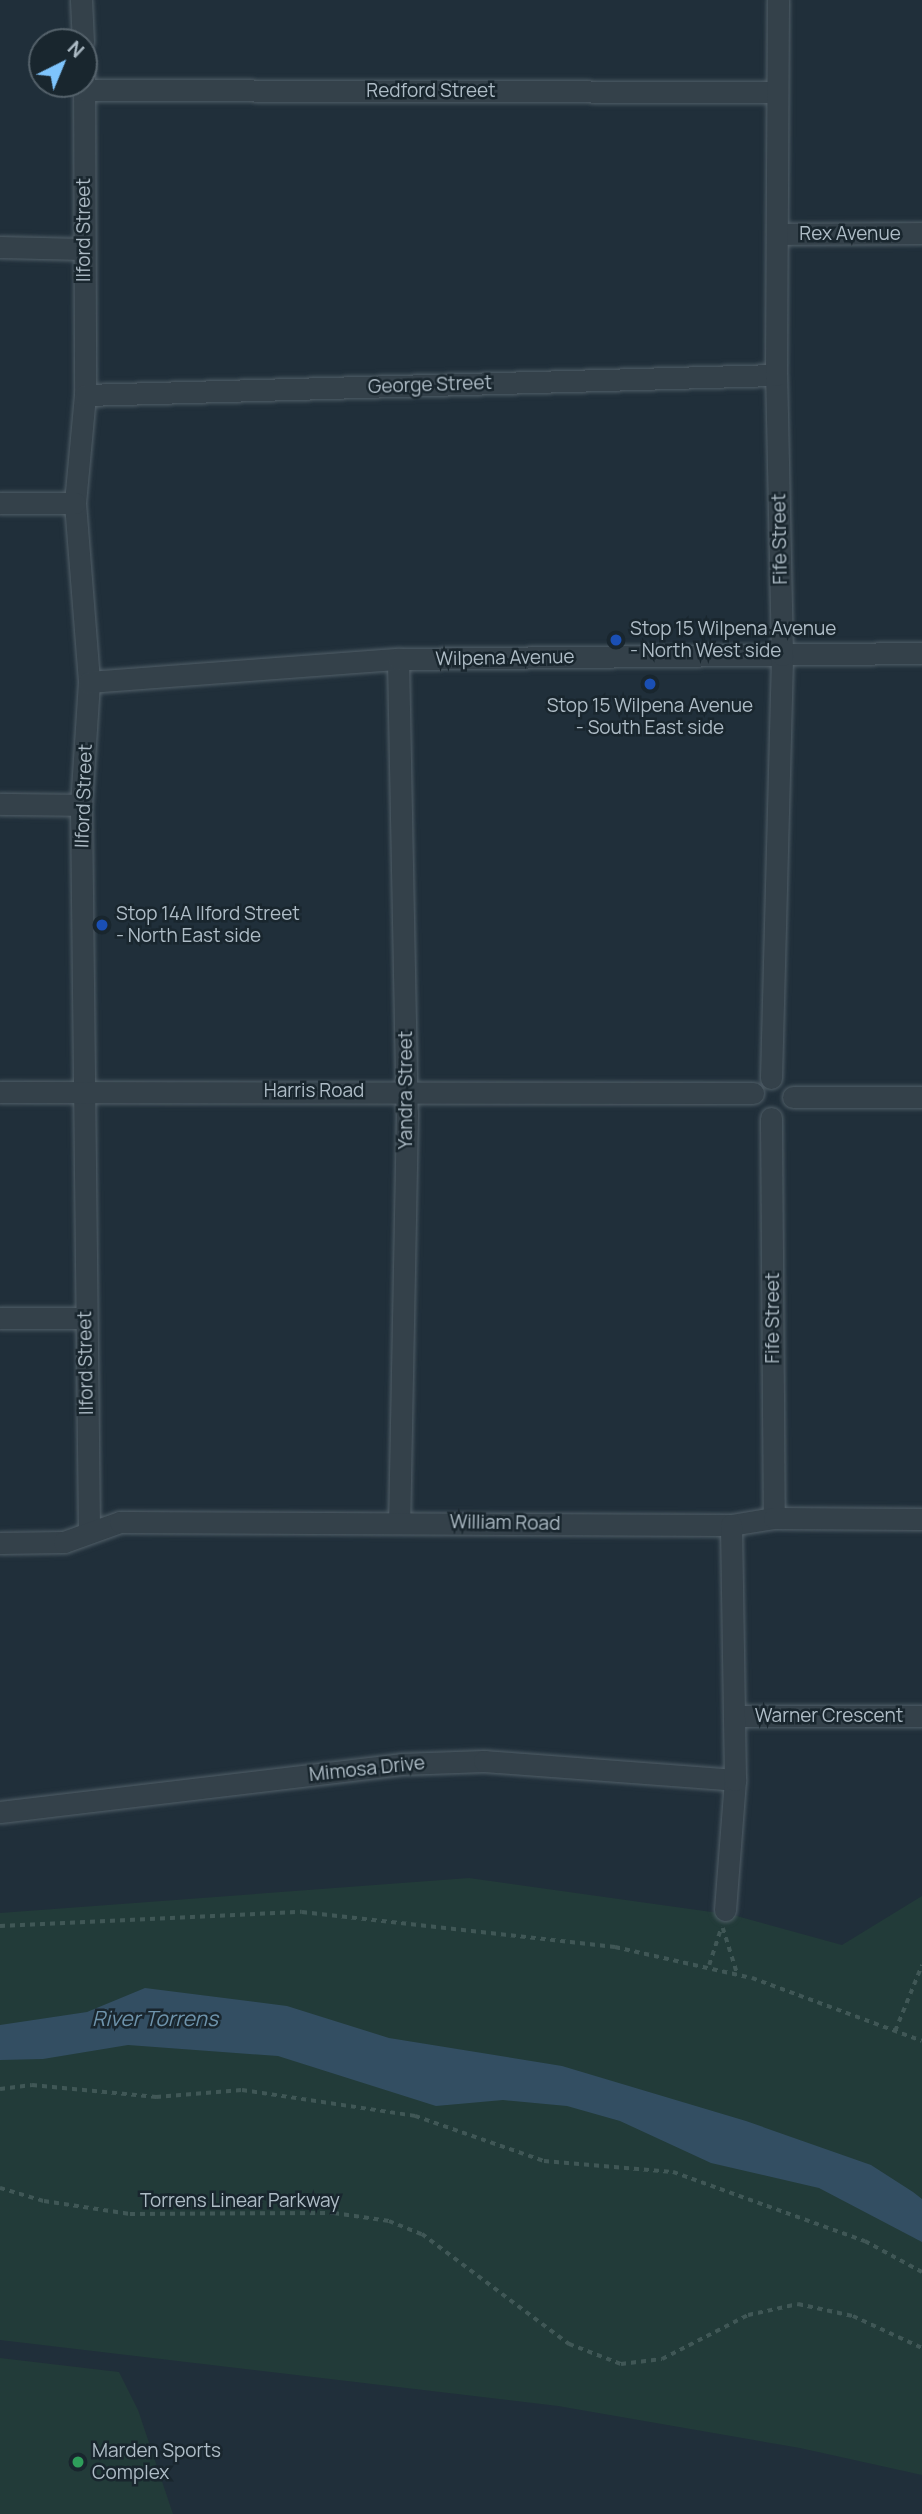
<!DOCTYPE html>
<style>
body{margin:0}
#map{position:relative;width:922px;height:2514px;overflow:hidden;background:#202f3a;font-family:Manrope,sans-serif}
div>[style]{position:absolute}
[style*='--x']{left:calc(var(--x)*1px);top:calc(var(--y)*1px);width:calc(var(--w)*1px);rotate:calc(var(--a)*1deg)}
.green>*{inset:0;background:#223b39}
.water>*{inset:0;background:#334e62}
.path>*{height:3.5px;margin-top:-1.75px;transform-origin:0;background:repeating-linear-gradient(90deg,#405756 0 5px,transparent 0 10px)}
.roads{filter:drop-shadow(0 0 2px #515f68) drop-shadow(0 0 2px #515f68)}
.minor>*{height:21px;margin:-10.5px;padding:0 10.5px;transform-origin:10.5px;border-radius:10.5px;background:#34414a}
.dots>*{width:19px;height:19px;translate:-50% -50%;box-sizing:border-box;border:4px solid #19262e;border-radius:50%}
span{translate:-50% -50%;white-space:nowrap;text-align:center;line-height:1.15;-webkit-text-stroke:5px #19262e;paint-order:stroke}
.street-label{font-size:19px;color:#aebcc6}
.poi-label{font-size:19px;color:#aebcc6}
.left{translate:0 -50%;text-align:left}
.water-label{font-size:21px;color:#6e93ab;font-style:italic}
.north{position:absolute;left:28px;top:28px;width:70px;height:70px;box-sizing:border-box;background:#19262e;border:2px solid #55626b;border-radius:50%;rotate:43deg;font-size:19px;font-weight:700;line-height:28px;text-align:center;color:#aebcc6}
.north::after{content:'';display:block;margin:auto;width:24px;height:32px;background:#7ec4fc;clip-path:polygon(50% 0,100% 100%,50% 72%,0 100%)}
</style>
<div id="map">
<div class="green">
<i style="clip-path:polygon(469px 1878px,733px 1915px,842px 1945px,922px 1896px,922px 2475px,800px 2448px,558px 2406px,0 2340px,0 1913px)"></i>
<i style="clip-path:polygon(0 2358px,119px 2372px,138px 2410px,173px 2514px,0 2514px)"></i>
</div>
<div class="water">
<i style="clip-path:polygon(145px 1988px,287px 2006px,389px 2038px,562px 2066px,746px 2121px,871px 2165px,913px 2192px,922px 2199px,922px 2242px,819px 2188px,711px 2163px,620px 2121px,567px 2106px,503px 2100px,436px 2106px,278px 2056px,128px 2045px,43px 2059px,0 2060px,0 2025px,87px 2012px)"></i>
</div>
<div class="path">
<i style="--x:0;--y:1926;--w:302;--a:-2.7"></i>
<i style="--x:302;--y:1912;--w:315;--a:6.4"></i>
<i style="--x:615;--y:1947;--w:140;--a:12.8"></i>
<i style="--x:752;--y:1978;--w:181;--a:20.3"></i>
<i style="--x:723;--y:1928;--w:47;--a:72.7"></i>
<i style="--x:709;--y:1965;--w:40;--a:-72"></i>
<i style="--x:895;--y:2031;--w:71;--a:-67.8"></i>
<i style="--x:0;--y:2089;--w:32;--a:-7"></i>
<i style="--x:32;--y:2085;--w:125;--a:5.5"></i>
<i style="--x:156;--y:2097;--w:86;--a:-4.7"></i>
<i style="--x:242;--y:2090;--w:175;--a:8.5"></i>
<i style="--x:415;--y:2116;--w:137;--a:19.2"></i>
<i style="--x:544;--y:2161;--w:129;--a:4.9"></i>
<i style="--x:673;--y:2172;--w:204;--a:19.8"></i>
<i style="--x:865;--y:2241;--w:65;--a:28.5"></i>
<i style="--x:0;--y:2188;--w:46;--a:16.5"></i>
<i style="--x:44;--y:2201;--w:87;--a:8.6"></i>
<i style="--x:130;--y:2214;--w:204;--a:-0.3"></i>
<i style="--x:334;--y:2213;--w:56;--a:8.3"></i>
<i style="--x:389;--y:2221;--w:35;--a:22"></i>
<i style="--x:422;--y:2234;--w:184;--a:36.8"></i>
<i style="--x:569;--y:2344;--w:56;--a:21"></i>
<i style="--x:621;--y:2364;--w:41;--a:-7"></i>
<i style="--x:662;--y:2359;--w:97;--a:-27.1"></i>
<i style="--x:748;--y:2315;--w:51;--a:-12.4"></i>
<i style="--x:798;--y:2304;--w:56;--a:12.3"></i>
<i style="--x:853;--y:2316;--w:76;--a:24.9"></i>
</div>
<div class="roads">
<div class="minor">
<i style="--x:81;--y:0;--w:42;--a:87.3"></i>
<i style="--x:84;--y:62;--w:333;--a:89.8"></i>
<i style="--x:85;--y:395;--w:108;--a:95.3"></i>
<i style="--x:75;--y:503;--w:180;--a:85.5"></i>
<i style="--x:89;--y:682;--w:123;--a:93.7"></i>
<i style="--x:81;--y:805;--w:726;--a:89.37"></i>
<i style="--x:85;--y:90;--w:692;--a:0.17"></i>
<i style="--x:777;--y:234;--w:145;--a:-0.4"></i>
<i style="--x:0;--y:247;--w:83;--a:1.4"></i>
<i style="--x:85;--y:395;--w:691;--a:-1.66"></i>
<i style="--x:0;--y:503;--w:75;--a:0"></i>
<i style="--x:398;--y:659;--w:454;--a:88.9"></i>
<i style="--x:407;--y:1113;--w:408;--a:91.1"></i>
<i style="--x:89;--y:682;--w:310;--a:-4.3"></i>
<i style="--x:398;--y:659;--w:524;--a:-0.66"></i>
<i style="--x:0;--y:804;--w:81;--a:0.7"></i>
<i style="--x:771;--y:1078;--w:423;--a:-88.5"></i>
<i style="--x:782;--y:655;--w:280;--a:-91.2"></i>
<i style="--x:776;--y:375;--w:375;--a:-89.7"></i>
<i style="--x:0;--y:1092;--w:753;--a:0.08"></i>
<i style="--x:793;--y:1097;--w:129;--a:0"></i>
<i style="--x:771;--y:1118;--w:400;--a:89.6"></i>
<i style="--x:0;--y:1318;--w:86;--a:0"></i>
<i style="--x:0;--y:1543;--w:64;--a:-0.9"></i>
<i style="--x:64;--y:1542;--w:59;--a:-19.7"></i>
<i style="--x:120;--y:1522;--w:611;--a:0.28"></i>
<i style="--x:731;--y:1525;--w:44;--a:-9.2"></i>
<i style="--x:774;--y:1518;--w:148;--a:0.4"></i>
<i style="--x:735;--y:1716;--w:187;--a:0"></i>
<i style="--x:0;--y:1812;--w:404;--a:-6.8"></i>
<i style="--x:401;--y:1764;--w:83;--a:-2.1"></i>
<i style="--x:484;--y:1761;--w:252;--a:4.3"></i>
<i style="--x:725;--y:1910;--w:130;--a:-85.6"></i>
<i style="--x:735;--y:1780;--w:255;--a:-90.9"></i>
</div>
</div>
<div class="dots">
<i style="left:616px;top:640px;background:#1a4fb4"></i>
<i style="left:650px;top:684px;background:#1a4fb4"></i>
<i style="left:102px;top:925px;background:#1a4fb4"></i>
<i style="left:78px;top:2462px;background:#2e9e5b"></i>
</div>
<div class="street-label">
<span style="left:431px;top:91px">Redford Street</span>
<span style="left:84px;top:230px;rotate:-90deg">Ilford Street</span>
<span style="left:850px;top:234px">Rex Avenue</span>
<span style="left:430px;top:385px;rotate:-2deg">George Street</span>
<span style="left:780px;top:539px;rotate:-91deg">Fife Street</span>
<span style="left:505px;top:658px;rotate:-1deg">Wilpena Avenue</span>
<span style="left:84px;top:796px;rotate:-88deg">Ilford Street</span>
<span style="left:406px;top:1090px;rotate:-90deg">Yandra Street</span>
<span style="left:314px;top:1091px">Harris Road</span>
<span style="left:773px;top:1318px;rotate:-90deg">Fife Street</span>
<span style="left:86px;top:1363px;rotate:-91deg">Ilford Street</span>
<span style="left:505px;top:1523px;rotate:1deg">William Road</span>
<span style="left:829px;top:1716px">Warner Crescent</span>
<span style="left:367px;top:1769px;rotate:-6deg">Mimosa Drive</span>
<span style="left:240px;top:2201px">Torrens Linear Parkway</span>
</div>
<div class="poi-label">
<span class="left" style="left:630px;top:640px">Stop 15 Wilpena Avenue<br>- North West side</span>
<span style="left:650px;top:717px">Stop 15 Wilpena Avenue<br>- South East side</span>
<span class="left" style="left:116px;top:925px">Stop 14A Ilford Street<br>- North East side</span>
<span class="left" style="left:92px;top:2462px">Marden Sports<br>Complex</span>
</div>
<div class="water-label">
<span style="left:155px;top:2018px">River Torrens</span>
</div>
<div class="north">N</div>
</div>
